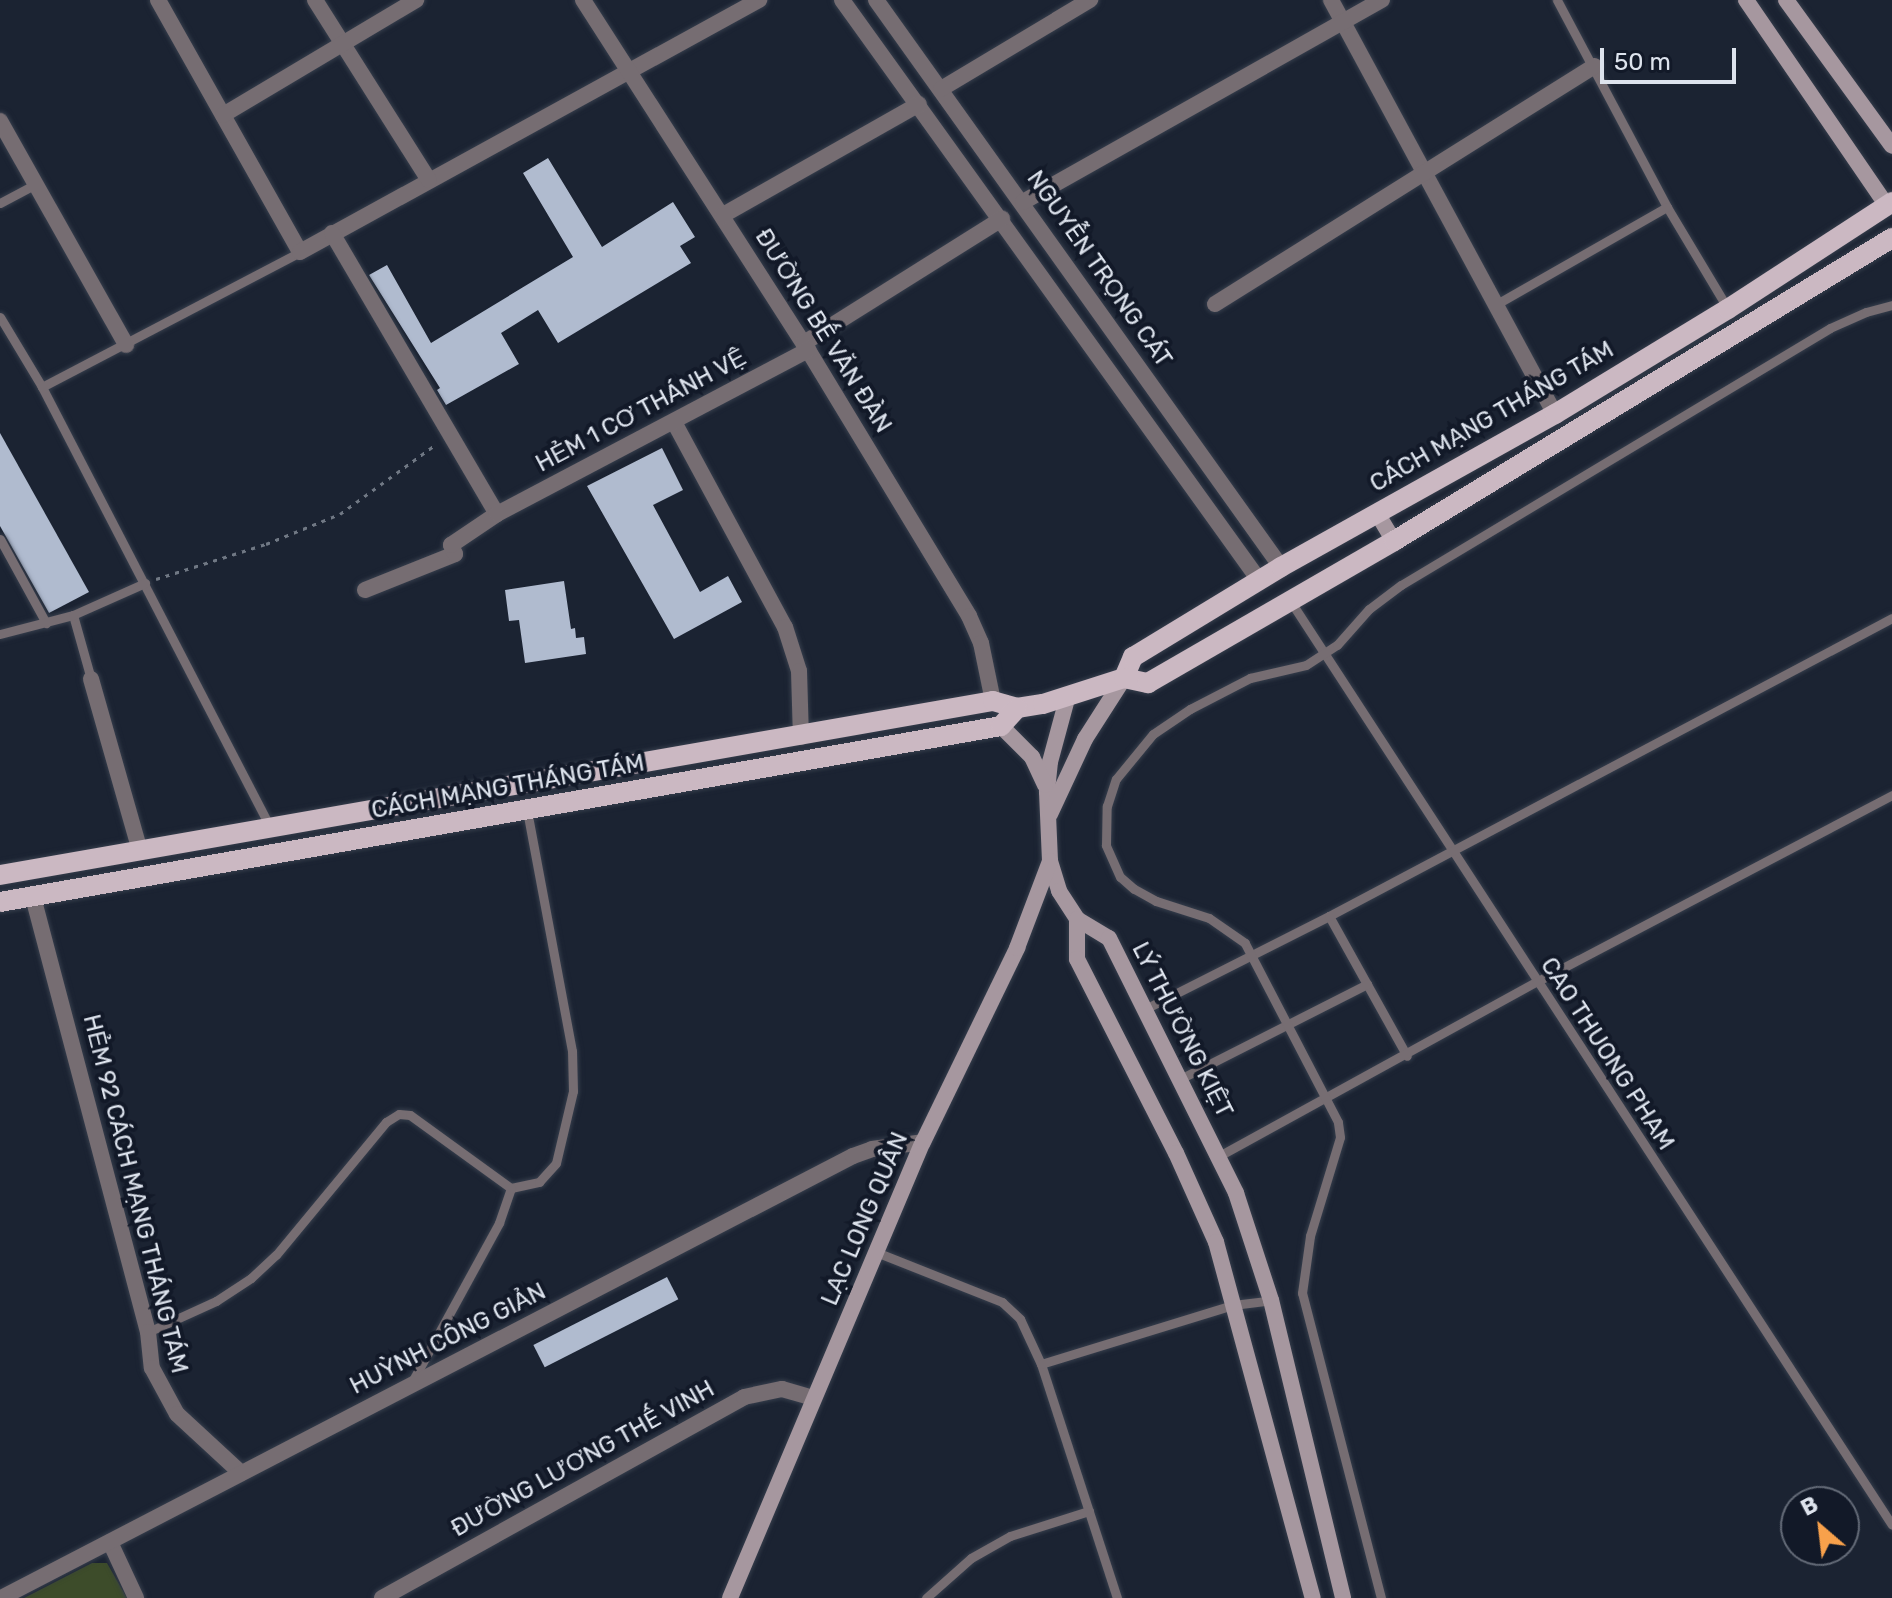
<!DOCTYPE html>
<meta charset="utf-8">
<style>
body{margin:0}
#map{position:relative;width:1892px;height:1598px;overflow:hidden;background:#1b2332;font-family:Rubik,sans-serif}
div>[style]{position:absolute}
[style*='--x']{left:calc(var(--x)*1px);top:calc(var(--y)*1px);width:calc(var(--w)*1px);rotate:calc(var(--a)*1deg)}
.green>*{inset:0;background:#3d4c2a}
.building>*{inset:0;background:#b0bbcf;transform-origin:0 0}
.path>*{height:3px;margin-top:-1.5px;transform-origin:0;background:repeating-linear-gradient(90deg,#707884 0 4px,transparent 0 10px)}
.roads{filter:drop-shadow(0 0 2px #363e4c) drop-shadow(0 0 2px #363e4c)}
.lane>*{height:9px;margin:-4.5px;padding:0 4.5px;transform-origin:4.5px;border-radius:4.5px;background:#766d72}
.street>*{height:16px;margin:-8px;padding:0 8px;transform-origin:8px;border-radius:8px;background:#766d72}
.secondary>*{height:16px;margin:-8px;padding:0 8px;transform-origin:8px;border-radius:8px;background:#a6979f}
.primary>*{height:20px;margin:-10px;padding:0 10px;transform-origin:10px;border-radius:10px;background:#cbb8c2}
span{translate:-50% -50%;white-space:nowrap;text-align:center;line-height:1.15;-webkit-text-stroke:8px #121928;paint-order:stroke}
.street-label{font-size:24px;color:#dde3ed}
.north{position:absolute;left:1780px;top:1486px;width:80px;height:80px;box-sizing:border-box;background:#121928;border:2px solid #636a77;border-radius:50%;rotate:332deg;font-size:22px;font-weight:700;line-height:32px;text-align:center;color:#dde3ed}
.north::after{content:'';display:block;margin:auto;width:28px;height:36px;background:#f8a14b;clip-path:polygon(50% 0,100% 100%,50% 72%,0 100%)}
.scale{position:absolute;left:1600px;top:48px;width:136px;height:36px;box-sizing:border-box;border:4px solid #dde3ed;border-top:0;padding-left:10px;font-size:24px;line-height:28px;white-space:nowrap;color:#dde3ed;-webkit-text-stroke:6px #121928;paint-order:stroke}
</style>
<div id="map">
<div class="green">
<i style="clip-path:polygon(92px 1563px,107px 1563px,127px 1598px,24px 1598px)"></i>
</div>
<div class="building">
<i style="clip-path:polygon(548px 158px,602px 247px,673px 202px,695px 237px,680px 246px,691px 263px,558px 343px,538px 310px,501px 333px,519px 364px,446px 405px,437px 390px,440px 388px,369px 275px,387px 265px,431px 343px,573px 257px,523px 173px)"></i>
<i style="clip-path:polygon(0 433px,89px 592px,49px 613px,0 526px)"></i>
<i style="clip-path:polygon(662px 448px,683px 490px,653px 505px,700px 592px,728px 576px,742px 602px,674px 639px,587px 486px)"></i>
<i style="clip-path:polygon(564px 581px,571px 629px,575px 628px,576px 638px,584px 637px,586px 654px,525px 663px,519px 620px,509px 621px,505px 590px)"></i>
<i style="left:667px;top:1277px;width:25px;height:150px;rotate:63deg"></i>
</div>
<div class="path">
<i style="--x:156;--y:579;--w:115;--a:-17.7"></i>
<i style="--x:266;--y:544;--w:80;--a:-22.1"></i>
<i style="--x:340;--y:514;--w:117;--a:-36"></i>
</div>
<div class="roads">
<div class="lane">
<i style="--x:1557;--y:0;--w:234;--a:62"></i>
<i style="--x:1667;--y:207;--w:119;--a:59.1"></i>
<i style="--x:0;--y:203;--w:40;--a:-28"></i>
<i style="--x:1495;--y:305;--w:198;--a:-29.7"></i>
<i style="--x:0;--y:317;--w:82;--a:59"></i>
<i style="--x:42;--y:387;--w:495;--a:62.6"></i>
<i style="--x:42;--y:387;--w:291;--a:-27.6"></i>
<i style="--x:0;--y:539;--w:96;--a:61.3"></i>
<i style="--x:1291;--y:602;--w:1101;--a:56.93"></i>
<i style="--x:73;--y:615;--w:66;--a:74.3"></i>
<i style="--x:0;--y:634;--w:75;--a:-14.6"></i>
<i style="--x:73;--y:615;--w:79;--a:-24"></i>
<i style="--x:1329;--y:916;--w:160;--a:60.9"></i>
<i style="--x:1145;--y:1009;--w:206;--a:-26.8"></i>
<i style="--x:1329;--y:916;--w:637;--a:-27.89"></i>
<i style="--x:1180;--y:1079;--w:210;--a:-26.9"></i>
<i style="--x:1219;--y:1156;--w:362;--a:-28.8"></i>
<i style="--x:1536;--y:982;--w:402;--a:-27.7"></i>
<i style="--x:511;--y:1188;--w:29;--a:-12"></i>
<i style="--x:539;--y:1182;--w:25;--a:-48"></i>
<i style="--x:556;--y:1163;--w:74;--a:-76.7"></i>
<i style="--x:573;--y:1091;--w:40;--a:-91.4"></i>
<i style="--x:572;--y:1051;--w:244;--a:-100.6"></i>
<i style="--x:876;--y:1252;--w:136;--a:21.6"></i>
<i style="--x:1002;--y:1302;--w:25;--a:43"></i>
<i style="--x:1020;--y:1319;--w:50;--a:65"></i>
<i style="--x:1041;--y:1364;--w:246;--a:72"></i>
<i style="--x:148;--y:1332;--w:75;--a:-24.5"></i>
<i style="--x:216;--y:1301;--w:42;--a:-33.3"></i>
<i style="--x:251;--y:1278;--w:34;--a:-43"></i>
<i style="--x:276;--y:1255;--w:173;--a:-50.4"></i>
<i style="--x:386;--y:1122;--w:15;--a:-32"></i>
<i style="--x:399;--y:1114;--w:11;--a:5"></i>
<i style="--x:410;--y:1115;--w:125;--a:35.9"></i>
<i style="--x:511;--y:1188;--w:37;--a:109"></i>
<i style="--x:499;--y:1223;--w:183;--a:118.7"></i>
<i style="--x:1041;--y:1364;--w:201;--a:-17.1"></i>
<i style="--x:1233;--y:1305;--w:38;--a:-7"></i>
<i style="--x:926;--y:1598;--w:60;--a:-41.6"></i>
<i style="--x:971;--y:1558;--w:45;--a:-29.4"></i>
<i style="--x:1010;--y:1536;--w:83;--a:-17.6"></i>
<i style="--x:1381;--y:1598;--w:315;--a:-104.5"></i>
<i style="--x:1302;--y:1293;--w:58;--a:-82"></i>
<i style="--x:1310;--y:1236;--w:103;--a:-73.1"></i>
<i style="--x:1340;--y:1137;--w:15;--a:-98"></i>
<i style="--x:1338;--y:1122;--w:202;--a:-117.5"></i>
<i style="--x:1245;--y:943;--w:44;--a:-145.2"></i>
<i style="--x:1209;--y:918;--w:56;--a:-162.2"></i>
<i style="--x:1156;--y:901;--w:25;--a:-151"></i>
<i style="--x:1134;--y:889;--w:18;--a:-139"></i>
<i style="--x:1120;--y:877;--w:35;--a:-114"></i>
<i style="--x:1106;--y:845;--w:39;--a:-89"></i>
<i style="--x:1107;--y:806;--w:28;--a:-72"></i>
<i style="--x:1116;--y:779;--w:58;--a:-50.6"></i>
<i style="--x:1153;--y:734;--w:45;--a:-34"></i>
<i style="--x:1190;--y:709;--w:68;--a:-27.3"></i>
<i style="--x:1250;--y:678;--w:57;--a:-13.1"></i>
<i style="--x:1306;--y:665;--w:37;--a:-33"></i>
<i style="--x:1337;--y:645;--w:48;--a:-48.4"></i>
<i style="--x:1369;--y:609;--w:40;--a:-37"></i>
<i style="--x:1401;--y:585;--w:500;--a:-30.92"></i>
<i style="--x:1830;--y:328;--w:39;--a:-24"></i>
<i style="--x:1866;--y:312;--w:27;--a:-15"></i>
</div>
<div class="street">
<i style="--x:158;--y:0;--w:289;--a:60.6"></i>
<i style="--x:300;--y:252;--w:524;--a:-28.77"></i>
<i style="--x:315;--y:0;--w:213;--a:57.7"></i>
<i style="--x:583;--y:0;--w:416;--a:57.3"></i>
<i style="--x:808;--y:350;--w:311;--a:58.8"></i>
<i style="--x:969;--y:616;--w:30;--a:66"></i>
<i style="--x:981;--y:643;--w:59;--a:78.3"></i>
<i style="--x:842;--y:0;--w:714;--a:54.29"></i>
<i style="--x:876;--y:0;--w:697;--a:54.46"></i>
<i style="--x:1331;--y:0;--w:471;--a:61.6"></i>
<i style="--x:941;--y:89;--w:174;--a:-30.9"></i>
<i style="--x:223;--y:115;--w:225;--a:-30.8"></i>
<i style="--x:0;--y:121;--w:257;--a:60.6"></i>
<i style="--x:1023;--y:202;--w:412;--a:-29.4"></i>
<i style="--x:723;--y:215;--w:225;--a:-29.5"></i>
<i style="--x:332;--y:233;--w:326;--a:59.6"></i>
<i style="--x:1215;--y:304;--w:448;--a:-32.1"></i>
<i style="--x:804;--y:343;--w:234;--a:-32.1"></i>
<i style="--x:674;--y:422;--w:233;--a:61.6"></i>
<i style="--x:785;--y:627;--w:46;--a:72.3"></i>
<i style="--x:799;--y:671;--w:66;--a:88.3"></i>
<i style="--x:365;--y:590;--w:97;--a:-21.8"></i>
<i style="--x:455;--y:554;--w:10;--a:-114"></i>
<i style="--x:451;--y:545;--w:55;--a:-34"></i>
<i style="--x:497;--y:514;--w:352;--a:-27.8"></i>
<i style="--x:91;--y:679;--w:179;--a:74.1"></i>
<i style="--x:33;--y:897;--w:450;--a:75.2"></i>
<i style="--x:148;--y:1332;--w:36;--a:84"></i>
<i style="--x:152;--y:1368;--w:52;--a:61.5"></i>
<i style="--x:177;--y:1414;--w:87;--a:42.7"></i>
<i style="--x:110;--y:1542;--w:62;--a:65.1"></i>
<i style="--x:1;--y:1598;--w:960;--a:-27.42"></i>
<i style="--x:853;--y:1156;--w:20;--a:-20"></i>
<i style="--x:872;--y:1149;--w:51;--a:-7.8"></i>
<i style="--x:382;--y:1598;--w:414;--a:-29"></i>
<i style="--x:744;--y:1397;--w:39;--a:-12"></i>
<i style="--x:782;--y:1389;--w:33;--a:16"></i>
</div>
<div class="secondary">
<i style="--x:1746;--y:0;--w:250;--a:55.6"></i>
<i style="--x:1786;--y:0;--w:180;--a:54"></i>
<i style="--x:1377;--y:513;--w:33;--a:59"></i>
<i style="--x:1067;--y:699;--w:65;--a:105.1"></i>
<i style="--x:1050;--y:762;--w:30;--a:96"></i>
<i style="--x:1047;--y:792;--w:69;--a:87.5"></i>
<i style="--x:1050;--y:861;--w:31;--a:73"></i>
<i style="--x:1059;--y:891;--w:33;--a:57"></i>
<i style="--x:1077;--y:919;--w:37;--a:31"></i>
<i style="--x:1109;--y:938;--w:285;--a:63.5"></i>
<i style="--x:1236;--y:1193;--w:113;--a:71.9"></i>
<i style="--x:1271;--y:1300;--w:307;--a:76.4"></i>
<i style="--x:1001;--y:726;--w:44;--a:45"></i>
<i style="--x:1032;--y:757;--w:31;--a:65"></i>
<i style="--x:1050;--y:814;--w:83;--a:-65"></i>
<i style="--x:1085;--y:739;--w:72;--a:-57.4"></i>
<i style="--x:1077;--y:919;--w:40;--a:90"></i>
<i style="--x:1077;--y:959;--w:218;--a:63"></i>
<i style="--x:1176;--y:1153;--w:98;--a:65.8"></i>
<i style="--x:1216;--y:1242;--w:369;--a:74.8"></i>
<i style="--x:730;--y:1598;--w:495;--a:-67.1"></i>
<i style="--x:923;--y:1142;--w:216;--a:-64.1"></i>
<i style="--x:1017;--y:948;--w:93;--a:-69.2"></i>
</div>
<div class="primary">
<i style="--x:1124;--y:678;--w:23;--a:-67"></i>
<i style="--x:1133;--y:657;--w:173;--a:-31.3"></i>
<i style="--x:1281;--y:567;--w:314;--a:-29.2"></i>
<i style="--x:1555;--y:414;--w:202;--a:-31.3"></i>
<i style="--x:1728;--y:309;--w:196;--a:-33.1"></i>
<i style="--x:0;--y:875;--w:1008;--a:-9.94"></i>
<i style="--x:993;--y:701;--w:25;--a:16"></i>
<i style="--x:1017;--y:708;--w:26;--a:-9"></i>
<i style="--x:1043;--y:704;--w:85;--a:-17.8"></i>
<i style="--x:1124;--y:678;--w:25;--a:12"></i>
<i style="--x:1148;--y:683;--w:284;--a:-30"></i>
<i style="--x:1394;--y:541;--w:583;--a:-31.32"></i>
<i style="--x:0;--y:902;--w:1016;--a:-9.97"></i>
<i style="--x:1001;--y:726;--w:24;--a:-48"></i>
</div>
</div>
<div class="street-label">
<span style="left:1099px;top:269px;rotate:55deg">NGUYỄN TRỌNG CÁT</span>
<span style="left:823px;top:331px;rotate:58deg">ĐƯỜNG BẾ VĂN ĐÀN</span>
<span style="left:641px;top:411px;rotate:-28deg">HẺM 1 CƠ THÁNH VỆ</span>
<span style="left:1492px;top:417px;rotate:-30deg">CÁCH MẠNG THÁNG TÁM</span>
<span style="left:508px;top:787px;rotate:-10deg">CÁCH MẠNG THÁNG TÁM</span>
<span style="left:1182px;top:1030px;rotate:63deg">LÝ THƯỜNG KIỆT</span>
<span style="left:1607px;top:1054px;rotate:57deg">CAO THUONG PHAM</span>
<span style="left:135px;top:1194px;rotate:76deg">HẺM 92 CÁCH MẠNG THÁNG TÁM</span>
<span style="left:865px;top:1219px;rotate:-67deg">LẠC LONG QUÂN</span>
<span style="left:448px;top:1339px;rotate:-27deg">HUỲNH CÔNG GIẢN</span>
<span style="left:583px;top:1459px;rotate:-29deg">ĐƯỜNG LƯƠNG THẾ VINH</span>
</div>
<div class="north">B</div>
<div class="scale">50 m</div>
</div>
